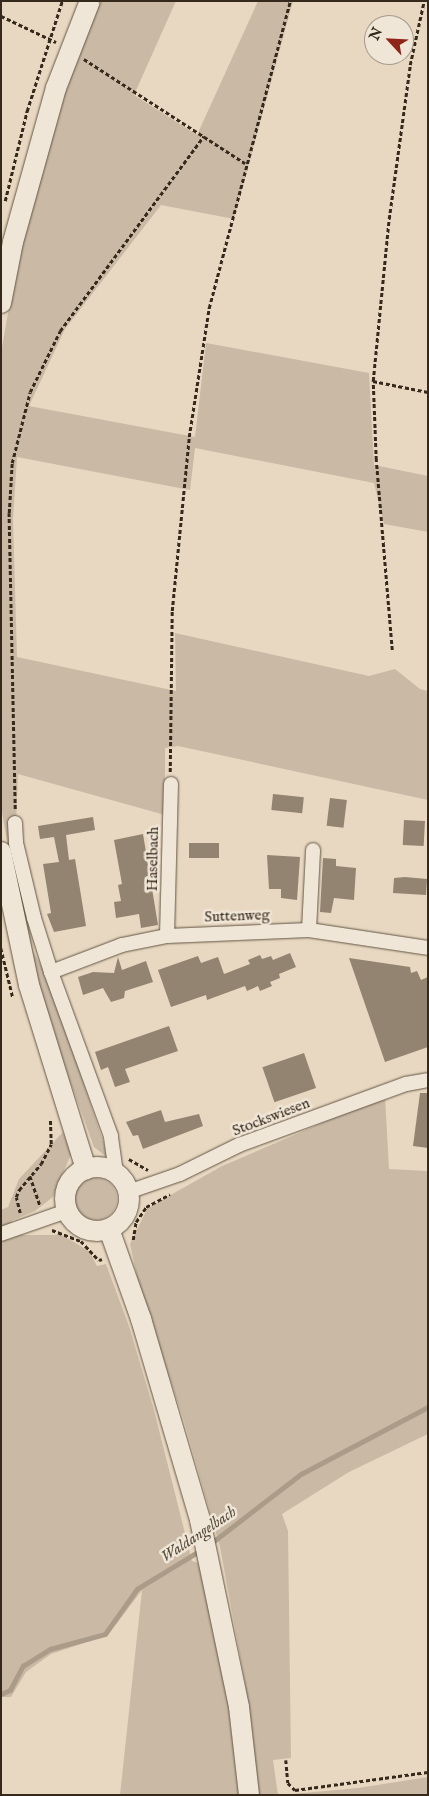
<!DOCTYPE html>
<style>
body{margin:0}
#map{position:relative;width:429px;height:1796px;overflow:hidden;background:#e8d8c1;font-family:"IM FELL English",serif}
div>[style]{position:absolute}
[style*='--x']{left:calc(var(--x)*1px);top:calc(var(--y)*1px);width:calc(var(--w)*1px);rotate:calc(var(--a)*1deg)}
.green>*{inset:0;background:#cabaa5}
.round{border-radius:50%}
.stream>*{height:4.5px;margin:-2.25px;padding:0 2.25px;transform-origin:2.25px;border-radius:2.25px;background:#ab9c89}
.building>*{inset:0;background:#928471;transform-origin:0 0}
.path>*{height:2.5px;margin-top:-1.25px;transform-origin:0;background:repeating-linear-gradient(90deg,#35291b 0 4px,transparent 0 6.5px)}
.roads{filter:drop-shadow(0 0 1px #625544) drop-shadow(0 0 1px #625544)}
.street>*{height:14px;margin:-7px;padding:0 7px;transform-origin:7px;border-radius:7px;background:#f0e6d7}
.secondary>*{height:20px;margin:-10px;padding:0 10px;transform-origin:10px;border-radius:10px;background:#f0e6d7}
.secondary>.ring{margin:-10px;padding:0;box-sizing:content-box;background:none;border:20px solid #f0e6d7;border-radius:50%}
span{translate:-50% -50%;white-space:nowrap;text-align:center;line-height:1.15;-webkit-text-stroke:5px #f0e6d7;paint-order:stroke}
.street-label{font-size:15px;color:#35291b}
.water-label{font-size:16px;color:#584c3c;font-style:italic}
.frame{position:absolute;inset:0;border:2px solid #35291b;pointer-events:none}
.north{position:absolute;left:364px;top:15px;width:50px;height:50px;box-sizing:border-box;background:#f0e6d7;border:1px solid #a59a8c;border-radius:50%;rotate:295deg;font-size:14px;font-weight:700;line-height:20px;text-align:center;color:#35291b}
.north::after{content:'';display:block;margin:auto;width:18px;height:22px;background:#8f2418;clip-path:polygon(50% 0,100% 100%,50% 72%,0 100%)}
</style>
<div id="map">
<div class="green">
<i style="clip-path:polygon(97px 1px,176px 1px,134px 95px,197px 135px,258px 1px,293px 1px,234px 219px,161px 205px,65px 329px,29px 406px,195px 437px,206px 343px,369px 373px,374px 465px,428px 476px,428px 532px,384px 524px,374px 483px,195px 448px,190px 490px,17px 457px,13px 519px,17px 657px,176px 691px,175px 633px,369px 676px,395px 669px,420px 689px,428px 691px,428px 800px,178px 746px,165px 748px,165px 815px,18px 774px,15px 849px,33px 951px,49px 980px,109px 1159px,94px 1147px,46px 1015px,17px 899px,1px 806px,1px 353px,24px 222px,46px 143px)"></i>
<i style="clip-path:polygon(385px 1096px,389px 1169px,428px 1171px,428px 1434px,349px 1472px,282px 1514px,288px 1531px,291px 1758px,273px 1760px,278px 1795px,259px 1795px,245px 1683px,220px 1547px,184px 1421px,140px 1290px,130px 1244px,147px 1209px,160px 1201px,222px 1166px)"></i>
<i style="clip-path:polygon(63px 1132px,71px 1154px,53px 1197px,35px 1211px,11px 1221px,20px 1235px,62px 1235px,89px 1251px,97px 1266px,106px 1264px,129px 1326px,154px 1410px,192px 1561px,198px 1563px,211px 1610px,228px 1702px,239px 1795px,120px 1795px,142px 1590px,108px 1635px,51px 1654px,26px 1672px,11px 1697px,1px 1697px,1px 1210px,8px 1207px,19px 1179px)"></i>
<i class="round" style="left:75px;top:1178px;width:42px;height:42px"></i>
<i style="clip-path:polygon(428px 1777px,428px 1795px,282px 1795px,358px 1788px)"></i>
</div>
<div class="stream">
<i style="--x:210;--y:1544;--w:115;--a:-37.6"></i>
<i style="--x:301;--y:1474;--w:144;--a:-27.8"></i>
<i style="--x:1;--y:1694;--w:10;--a:-24"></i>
<i style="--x:10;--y:1690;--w:27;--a:-62"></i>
<i style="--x:23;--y:1666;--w:32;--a:-32"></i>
<i style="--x:50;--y:1649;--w:57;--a:-15.3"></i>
<i style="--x:105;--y:1634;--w:55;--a:-54.6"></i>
<i style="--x:137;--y:1589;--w:75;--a:-31.4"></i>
</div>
<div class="building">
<i style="left:273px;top:794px;width:31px;height:16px;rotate:6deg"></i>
<i style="left:330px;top:798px;width:17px;height:28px;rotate:7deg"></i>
<i style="clip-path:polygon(93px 817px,95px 830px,66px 835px,69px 860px,75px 859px,86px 926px,54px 932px,47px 914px,51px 913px,43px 864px,59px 862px,54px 837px,40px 839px,38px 826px)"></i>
<i style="left:404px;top:820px;width:21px;height:25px;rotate:3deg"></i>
<i style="clip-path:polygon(143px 834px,158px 925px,141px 928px,139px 914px,116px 918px,114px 902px,121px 901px,118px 885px,122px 884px,114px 840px)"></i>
<i style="left:189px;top:843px;width:30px;height:15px"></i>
<i style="clip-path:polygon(267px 855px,300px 857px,297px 900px,281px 898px,281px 889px,269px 889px)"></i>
<i style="clip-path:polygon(323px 858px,336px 859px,336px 866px,356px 868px,354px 900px,334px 898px,331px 913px,320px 912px)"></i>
<i style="clip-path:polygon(405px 877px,427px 879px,426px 895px,393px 893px,394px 878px)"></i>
<i style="clip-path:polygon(290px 953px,296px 967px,279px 974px,280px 978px,270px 982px,272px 986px,260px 991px,258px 986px,247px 991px,245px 986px,207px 1000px,206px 995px,171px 1007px,158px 970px,198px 956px,201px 963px,218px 957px,224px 974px,250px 964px,248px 960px,260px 955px,262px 959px,271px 956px,273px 960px)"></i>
<i style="clip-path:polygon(118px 957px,122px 970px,146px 961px,153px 982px,125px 991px,124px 998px,111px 1002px,103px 988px,83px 995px,78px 977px,93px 972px,114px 973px)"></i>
<i style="clip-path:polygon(349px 958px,410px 967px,411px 973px,417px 971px,421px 980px,428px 977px,428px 1047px,385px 1062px)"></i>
<i style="clip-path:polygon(169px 1026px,178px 1051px,125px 1069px,130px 1082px,115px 1087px,108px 1067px,101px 1070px,95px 1052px)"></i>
<i style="left:304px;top:1053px;width:37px;height:44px;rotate:71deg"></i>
<i style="clip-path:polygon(420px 1093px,428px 1093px,428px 1148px,413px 1146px)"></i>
<i style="clip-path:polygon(161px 1110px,165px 1122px,199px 1114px,203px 1126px,143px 1149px,138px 1135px,133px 1136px,126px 1122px)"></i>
</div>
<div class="path">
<i style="--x:1;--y:16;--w:61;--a:25.3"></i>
<i style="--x:84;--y:59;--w:192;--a:32.9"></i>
<i style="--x:5;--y:201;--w:93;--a:-76.3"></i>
<i style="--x:27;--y:111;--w:115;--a:-72.3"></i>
<i style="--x:373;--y:381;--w:56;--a:11.3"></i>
<i style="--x:392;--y:650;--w:191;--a:-94.8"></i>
<i style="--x:376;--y:460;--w:79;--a:-92.2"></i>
<i style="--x:373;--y:381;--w:163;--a:-84.4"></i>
<i style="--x:389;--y:219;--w:155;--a:-82.2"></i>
<i style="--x:410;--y:65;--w:66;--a:-77.7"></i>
<i style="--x:170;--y:772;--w:161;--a:-89.3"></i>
<i style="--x:172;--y:611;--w:175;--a:-84.4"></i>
<i style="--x:189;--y:437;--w:131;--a:-81.2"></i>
<i style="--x:209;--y:308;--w:318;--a:-75.2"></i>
<i style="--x:15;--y:809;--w:296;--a:-91.2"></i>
<i style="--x:9;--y:513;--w:50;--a:-86.6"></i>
<i style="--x:12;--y:463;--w:73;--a:-75.8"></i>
<i style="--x:30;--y:392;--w:68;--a:-63.8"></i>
<i style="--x:60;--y:331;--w:242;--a:-53.6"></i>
<i style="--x:1;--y:948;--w:51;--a:76.5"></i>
<i style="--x:129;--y:1159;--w:22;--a:30"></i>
<i style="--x:30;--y:1176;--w:31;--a:71"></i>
<i style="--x:20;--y:1213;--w:16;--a:-104"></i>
<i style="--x:16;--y:1197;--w:8;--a:-67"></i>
<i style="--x:19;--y:1190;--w:34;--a:-50"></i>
<i style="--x:41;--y:1164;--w:22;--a:-63"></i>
<i style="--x:51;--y:1144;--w:26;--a:-92"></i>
<i style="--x:52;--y:1230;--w:31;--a:21"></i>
<i style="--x:81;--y:1241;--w:26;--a:47"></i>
<i style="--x:99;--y:1260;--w:3;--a:-18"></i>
<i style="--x:133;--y:1240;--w:18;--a:-81"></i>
<i style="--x:136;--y:1222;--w:18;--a:-56"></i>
<i style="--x:146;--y:1207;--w:27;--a:-28"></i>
<i style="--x:286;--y:1760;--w:23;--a:85"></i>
<i style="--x:288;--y:1783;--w:10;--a:45"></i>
<i style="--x:295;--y:1790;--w:134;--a:-7.7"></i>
</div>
<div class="roads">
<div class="street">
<i style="--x:15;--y:823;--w:20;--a:87"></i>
<i style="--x:16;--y:843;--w:77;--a:76.5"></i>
<i style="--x:34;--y:918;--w:57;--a:72.5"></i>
<i style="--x:309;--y:930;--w:80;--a:-87.1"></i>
<i style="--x:167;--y:936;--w:152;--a:-88.5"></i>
<i style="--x:116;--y:1173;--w:37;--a:-98"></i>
<i style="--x:111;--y:1136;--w:175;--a:-110.1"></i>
<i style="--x:51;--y:972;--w:76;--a:-20.8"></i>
<i style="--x:122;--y:945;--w:46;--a:-11.3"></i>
<i style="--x:167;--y:936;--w:142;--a:-2.4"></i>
<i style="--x:309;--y:930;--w:120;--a:8.6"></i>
<i style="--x:128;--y:1192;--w:55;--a:-19.1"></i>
<i style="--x:180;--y:1174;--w:66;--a:-26.2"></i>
<i style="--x:239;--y:1145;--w:178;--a:-20.1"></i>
<i style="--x:406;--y:1084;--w:22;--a:-10"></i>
<i style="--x:1;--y:1234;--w:70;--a:-19.2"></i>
</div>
<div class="secondary">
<i style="--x:1;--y:303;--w:62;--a:-78.9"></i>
<i style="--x:13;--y:242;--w:160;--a:-74.4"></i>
<i style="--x:56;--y:88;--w:93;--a:-68.7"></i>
<i style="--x:1;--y:852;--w:136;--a:78.1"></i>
<i style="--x:29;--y:985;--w:193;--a:72.8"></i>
<i class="ring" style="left:65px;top:1167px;width:44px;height:44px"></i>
<i style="--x:109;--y:1229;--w:96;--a:70.4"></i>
<i style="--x:141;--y:1319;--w:209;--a:73.6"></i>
<i style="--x:200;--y:1520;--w:191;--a:78.2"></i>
<i style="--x:239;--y:1707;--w:89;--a:83.5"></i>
</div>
</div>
<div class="street-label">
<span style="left:153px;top:859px;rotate:-89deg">Haselbach</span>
<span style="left:237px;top:916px;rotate:-2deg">Suttenweg</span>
<span style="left:271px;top:1117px;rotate:-21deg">Stockswiesen</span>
</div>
<div class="water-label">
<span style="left:199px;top:1535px;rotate:-34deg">Waldangelbach</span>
</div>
<div class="frame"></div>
<div class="north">N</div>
</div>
